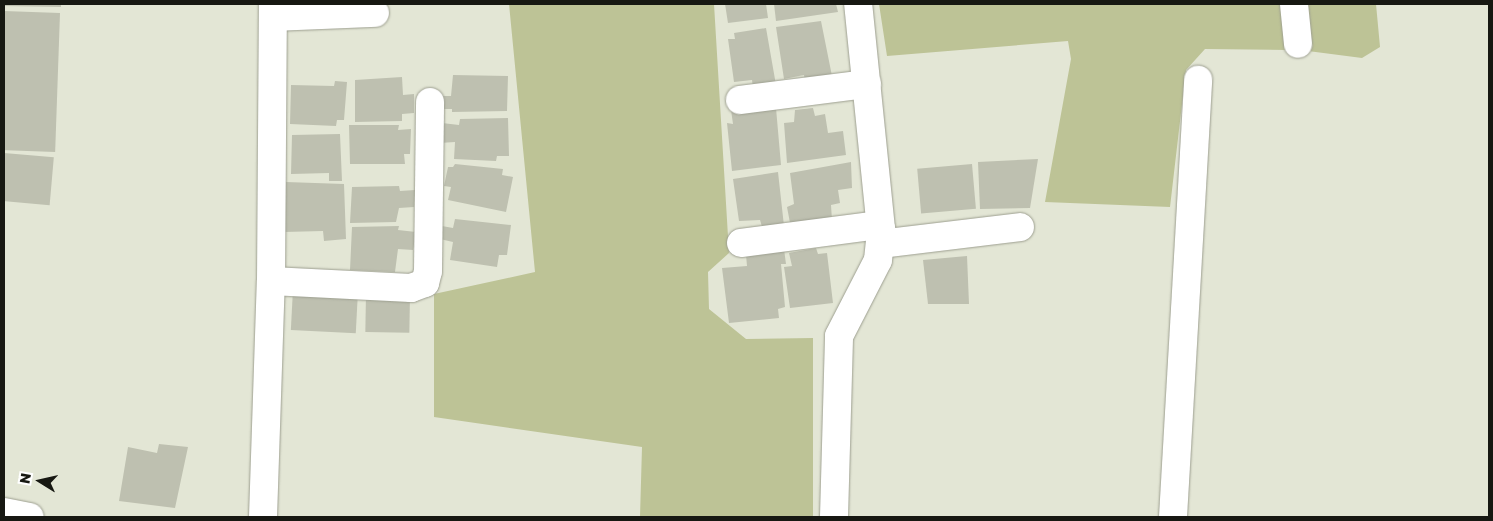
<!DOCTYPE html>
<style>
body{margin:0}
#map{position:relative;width:1493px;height:521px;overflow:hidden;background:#e3e6d5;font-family:"Golos Text",sans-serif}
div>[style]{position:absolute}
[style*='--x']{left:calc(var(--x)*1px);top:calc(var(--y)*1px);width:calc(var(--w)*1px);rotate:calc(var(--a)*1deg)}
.green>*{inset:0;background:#bdc396}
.building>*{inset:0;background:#bec0b0;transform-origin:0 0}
.roads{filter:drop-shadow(0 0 1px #9d9f90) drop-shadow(0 0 1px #9d9f90)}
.minor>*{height:28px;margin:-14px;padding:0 14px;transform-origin:14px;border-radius:14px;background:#fff}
span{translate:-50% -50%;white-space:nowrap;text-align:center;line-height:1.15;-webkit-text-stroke:4px #fff;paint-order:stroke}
.frame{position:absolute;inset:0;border:5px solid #171812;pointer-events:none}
.north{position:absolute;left:15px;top:456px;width:50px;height:50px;-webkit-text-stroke:4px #fff;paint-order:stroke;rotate:280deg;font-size:14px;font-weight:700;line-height:20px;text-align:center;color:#171812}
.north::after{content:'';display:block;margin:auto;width:18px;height:22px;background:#171812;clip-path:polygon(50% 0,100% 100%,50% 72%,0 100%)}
</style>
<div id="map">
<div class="green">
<i style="clip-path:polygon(509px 4px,714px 4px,729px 253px,708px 272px,709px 309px,746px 339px,813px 338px,813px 517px,640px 517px,642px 447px,434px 417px,434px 294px,535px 272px)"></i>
<i style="clip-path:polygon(879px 4px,1282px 4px,1287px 50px,1205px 49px,1186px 70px,1170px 207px,1045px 202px,1071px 59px,1068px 41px,887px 56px)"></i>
<i style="clip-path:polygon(1303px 4px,1376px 4px,1380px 47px,1362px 58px,1308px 51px)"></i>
</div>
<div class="building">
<i style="clip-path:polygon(4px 4px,61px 4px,61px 7px,4px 6px)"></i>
<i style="clip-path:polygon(725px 4px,766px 4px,768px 18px,728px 23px)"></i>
<i style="clip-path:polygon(774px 4px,836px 4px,838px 12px,776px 21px)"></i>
<i style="left:60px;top:13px;width:139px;height:56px;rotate:92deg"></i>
<i style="clip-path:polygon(821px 21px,832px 76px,805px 81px,804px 75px,784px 79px,776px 27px)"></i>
<i style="clip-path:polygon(766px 28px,776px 85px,753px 88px,752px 80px,734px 82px,728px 39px,735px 39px,734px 33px)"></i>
<i style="clip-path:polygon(453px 75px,508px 76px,507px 111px,452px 112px,452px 109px,442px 109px,442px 96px,451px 96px)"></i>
<i style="clip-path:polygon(402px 77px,403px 95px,414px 94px,414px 113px,402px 114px,402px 121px,355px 122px,355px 80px)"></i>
<i style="clip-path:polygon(335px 81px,347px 82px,344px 120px,337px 120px,336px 126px,290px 124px,291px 85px,334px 86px)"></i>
<i style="clip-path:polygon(776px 108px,781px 165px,732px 171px,727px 123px,733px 124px,731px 110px)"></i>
<i style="clip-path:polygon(813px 108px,815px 116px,825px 114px,828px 133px,843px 131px,846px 155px,787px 163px,784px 123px,794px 122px,795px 110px)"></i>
<i style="clip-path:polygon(508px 118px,509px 156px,497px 156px,496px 161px,454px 159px,455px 142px,439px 143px,442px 123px,459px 125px,460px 119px)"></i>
<i style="clip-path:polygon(349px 125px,399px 125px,398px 130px,411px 129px,410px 154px,404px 154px,405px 164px,350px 164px)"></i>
<i style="clip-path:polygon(340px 134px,342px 181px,329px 181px,329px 173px,291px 174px,292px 135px)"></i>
<i style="left:4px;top:153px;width:50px;height:48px;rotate:5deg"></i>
<i style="clip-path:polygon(1038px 159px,1030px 208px,980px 209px,978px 162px)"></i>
<i style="clip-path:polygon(851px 162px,852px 188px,838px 190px,840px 203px,831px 205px,832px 220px,790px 223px,787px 207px,794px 204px,790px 173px)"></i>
<i style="clip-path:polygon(455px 164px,503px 169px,502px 175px,513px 177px,506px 212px,448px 200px,451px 187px,444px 186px,448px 167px,453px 167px)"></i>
<i style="left:972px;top:164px;width:45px;height:55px;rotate:85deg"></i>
<i style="clip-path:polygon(778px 172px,784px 226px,763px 230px,760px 220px,739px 221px,733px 179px)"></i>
<i style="clip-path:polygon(286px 182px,344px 184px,346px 239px,324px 241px,323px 231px,284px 232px)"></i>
<i style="clip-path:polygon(399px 186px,400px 191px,415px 190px,414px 207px,399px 208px,396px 222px,350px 223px,352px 187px)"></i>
<i style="clip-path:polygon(455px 219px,511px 225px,507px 255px,499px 255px,497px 267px,450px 260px,453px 242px,440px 239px,442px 226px,453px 228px)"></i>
<i style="clip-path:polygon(399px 226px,398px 230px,416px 232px,413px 250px,398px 249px,395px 272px,350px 270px,352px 227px)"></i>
<i style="clip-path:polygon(816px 248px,818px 254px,827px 253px,833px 303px,790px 308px,784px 267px,792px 266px,789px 253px)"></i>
<i style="clip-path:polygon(784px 249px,786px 264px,781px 264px,785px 307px,778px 309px,779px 318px,729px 323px,722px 268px,747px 266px,746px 255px)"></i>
<i style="clip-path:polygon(967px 256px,969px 304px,928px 304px,923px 260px)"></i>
<i style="left:293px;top:289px;width:65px;height:41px;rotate:3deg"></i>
<i style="left:366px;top:294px;width:44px;height:38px;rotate:1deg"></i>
<i style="clip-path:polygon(159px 444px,188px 447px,175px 508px,119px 501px,128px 447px,157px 453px)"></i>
</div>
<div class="roads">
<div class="minor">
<i style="--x:1294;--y:4;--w:40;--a:84.3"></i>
<i style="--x:274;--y:17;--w:101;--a:-2.3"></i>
<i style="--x:740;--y:100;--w:128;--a:-7.2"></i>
<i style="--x:741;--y:243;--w:140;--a:-7.4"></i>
<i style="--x:880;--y:244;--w:141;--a:-6.9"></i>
<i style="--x:271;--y:281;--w:140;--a:2.9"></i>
<i style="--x:411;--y:288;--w:15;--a:-20"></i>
<i style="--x:425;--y:283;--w:12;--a:-76"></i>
<i style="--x:428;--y:271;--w:169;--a:-89.3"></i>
<i style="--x:4;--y:512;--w:26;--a:11"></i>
<i style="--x:263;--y:517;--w:236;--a:-88.1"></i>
<i style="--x:271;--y:281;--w:277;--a:-89.6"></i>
<i style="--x:834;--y:517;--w:181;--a:-88.4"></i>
<i style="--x:839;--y:336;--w:85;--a:-62.8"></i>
<i style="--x:878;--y:260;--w:31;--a:-84"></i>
<i style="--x:881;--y:229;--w:226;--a:-95.8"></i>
<i style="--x:1173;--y:517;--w:438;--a:-86.7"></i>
</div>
</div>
<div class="frame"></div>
<div class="north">N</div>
</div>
